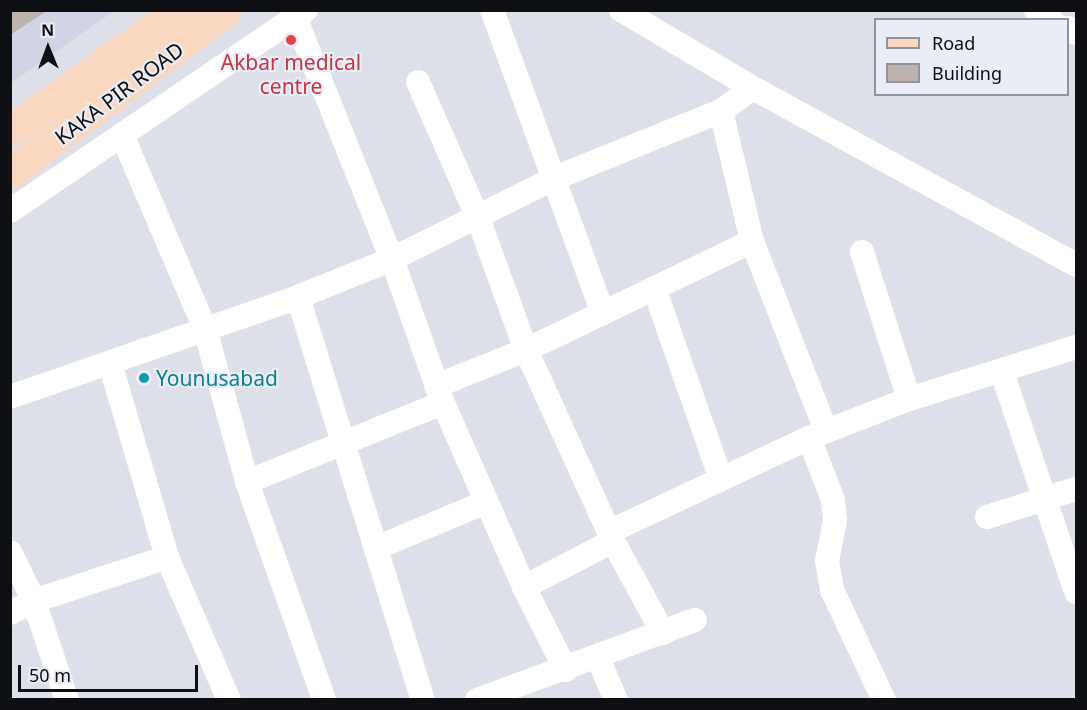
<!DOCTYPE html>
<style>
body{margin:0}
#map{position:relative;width:1087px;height:710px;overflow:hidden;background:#dddfe9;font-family:"Noto Sans",sans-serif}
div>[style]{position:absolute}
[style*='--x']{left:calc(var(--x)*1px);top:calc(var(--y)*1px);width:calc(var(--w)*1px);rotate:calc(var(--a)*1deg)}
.built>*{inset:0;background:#d1d4e5}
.building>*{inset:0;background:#bdb2ad}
.minor>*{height:24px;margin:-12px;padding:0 12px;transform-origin:12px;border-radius:12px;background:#fff}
.major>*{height:32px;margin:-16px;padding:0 16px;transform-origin:16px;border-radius:16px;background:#fad8c0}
.dots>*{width:16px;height:16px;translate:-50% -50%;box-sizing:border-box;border:3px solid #eaecf6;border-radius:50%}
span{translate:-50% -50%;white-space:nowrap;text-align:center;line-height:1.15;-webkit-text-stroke:4.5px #eaecf6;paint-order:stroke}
.health-label{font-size:21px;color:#be3a42}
.street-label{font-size:21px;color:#0e0f12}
.culture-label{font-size:21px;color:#0d838f}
.left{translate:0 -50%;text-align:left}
.frame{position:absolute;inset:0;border:12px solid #0e0f12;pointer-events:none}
.legend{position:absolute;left:874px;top:18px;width:195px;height:78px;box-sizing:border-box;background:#eaecf6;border:2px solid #92949b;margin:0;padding:8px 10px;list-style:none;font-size:18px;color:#0e0f12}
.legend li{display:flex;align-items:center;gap:12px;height:30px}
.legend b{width:30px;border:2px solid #92949b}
.north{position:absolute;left:18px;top:18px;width:60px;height:60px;-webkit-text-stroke:4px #eaecf6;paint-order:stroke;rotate:359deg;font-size:16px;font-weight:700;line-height:24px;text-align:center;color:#0e0f12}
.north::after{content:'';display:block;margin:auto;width:21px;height:27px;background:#0e0f12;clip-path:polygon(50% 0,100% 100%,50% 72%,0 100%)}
.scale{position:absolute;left:18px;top:665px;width:180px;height:27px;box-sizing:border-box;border:3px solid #0e0f12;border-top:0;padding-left:8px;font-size:18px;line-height:21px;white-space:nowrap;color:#0e0f12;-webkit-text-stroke:4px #eaecf6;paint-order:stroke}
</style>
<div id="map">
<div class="built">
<i style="clip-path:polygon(11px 11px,114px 11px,11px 83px)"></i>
</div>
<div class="building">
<i style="clip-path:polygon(10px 10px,48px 10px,10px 35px)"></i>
</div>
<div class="minor">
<i style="--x:492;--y:10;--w:323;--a:69.9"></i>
<i style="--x:621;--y:10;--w:153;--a:30.6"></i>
<i style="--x:753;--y:88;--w:368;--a:28.7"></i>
<i style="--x:1036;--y:10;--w:19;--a:32"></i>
<i style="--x:295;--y:17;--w:261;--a:68.2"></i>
<i style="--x:392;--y:259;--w:153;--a:70.5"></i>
<i style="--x:443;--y:403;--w:201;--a:66.2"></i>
<i style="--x:524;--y:587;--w:93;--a:63.2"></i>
<i style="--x:1068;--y:28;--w:9;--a:32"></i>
<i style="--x:418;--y:82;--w:149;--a:66.2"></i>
<i style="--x:478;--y:218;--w:140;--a:70"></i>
<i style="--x:526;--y:350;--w:210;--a:65.5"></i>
<i style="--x:613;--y:541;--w:105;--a:61.5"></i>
<i style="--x:721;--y:111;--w:134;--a:76.6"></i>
<i style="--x:752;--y:241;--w:204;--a:68.7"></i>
<i style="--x:122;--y:135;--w:211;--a:66.8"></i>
<i style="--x:205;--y:329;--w:159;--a:74.6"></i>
<i style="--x:247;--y:482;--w:231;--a:70.5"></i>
<i style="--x:10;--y:211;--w:358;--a:-34.2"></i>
<i style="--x:862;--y:252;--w:154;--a:72.3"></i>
<i style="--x:654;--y:288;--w:202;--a:70.7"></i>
<i style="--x:298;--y:297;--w:422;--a:72.8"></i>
<i style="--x:110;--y:363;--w:202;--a:73.6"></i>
<i style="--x:167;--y:557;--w:156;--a:66.6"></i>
<i style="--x:1002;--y:372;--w:232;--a:71.4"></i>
<i style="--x:436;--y:386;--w:97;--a:-21.8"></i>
<i style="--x:526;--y:350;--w:251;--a:-25.7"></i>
<i style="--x:10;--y:397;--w:305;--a:-19.1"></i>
<i style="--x:298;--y:297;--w:101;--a:-22"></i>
<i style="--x:392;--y:259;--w:182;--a:-26.4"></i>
<i style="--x:555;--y:178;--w:179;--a:-22"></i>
<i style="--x:721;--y:111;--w:39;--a:-36"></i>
<i style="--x:809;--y:438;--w:66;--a:68.8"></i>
<i style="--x:833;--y:500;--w:20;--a:84"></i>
<i style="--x:835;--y:520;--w:42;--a:101"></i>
<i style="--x:827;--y:561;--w:29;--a:80"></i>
<i style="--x:832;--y:590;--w:122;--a:64.7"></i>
<i style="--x:247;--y:482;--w:211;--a:-22"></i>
<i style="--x:987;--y:517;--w:93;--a:-17.5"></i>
<i style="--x:609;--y:532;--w:221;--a:-25.2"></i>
<i style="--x:809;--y:438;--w:107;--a:-21.3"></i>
<i style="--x:909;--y:399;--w:175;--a:-17.3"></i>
<i style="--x:376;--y:548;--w:119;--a:-22.7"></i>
<i style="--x:10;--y:552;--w:55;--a:63.9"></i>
<i style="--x:34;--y:601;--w:104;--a:71.6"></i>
<i style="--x:524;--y:587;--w:100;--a:-27.3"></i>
<i style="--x:10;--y:613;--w:27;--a:-27"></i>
<i style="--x:34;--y:601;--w:140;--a:-18.3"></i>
<i style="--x:598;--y:658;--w:46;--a:66.8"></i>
<i style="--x:477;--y:700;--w:232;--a:-20.2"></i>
</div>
<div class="major">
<i style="--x:10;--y:131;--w:209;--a:-35.4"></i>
<i style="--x:10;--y:173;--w:271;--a:-36.9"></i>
</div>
<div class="dots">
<i style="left:291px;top:40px;background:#e0444e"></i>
<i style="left:144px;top:378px;background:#0f9aa8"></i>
</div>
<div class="health-label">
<span style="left:291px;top:74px">Akbar medical<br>centre</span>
</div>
<div class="street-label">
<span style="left:119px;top:93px;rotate:-37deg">KAKA PIR ROAD</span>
</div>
<div class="culture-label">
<span class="left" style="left:156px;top:378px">Younusabad</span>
</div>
<div class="frame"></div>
<ul class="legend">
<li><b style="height:8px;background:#fad8c0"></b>Road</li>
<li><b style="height:16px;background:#bdb2ad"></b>Building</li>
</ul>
<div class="north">N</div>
<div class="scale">50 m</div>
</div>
